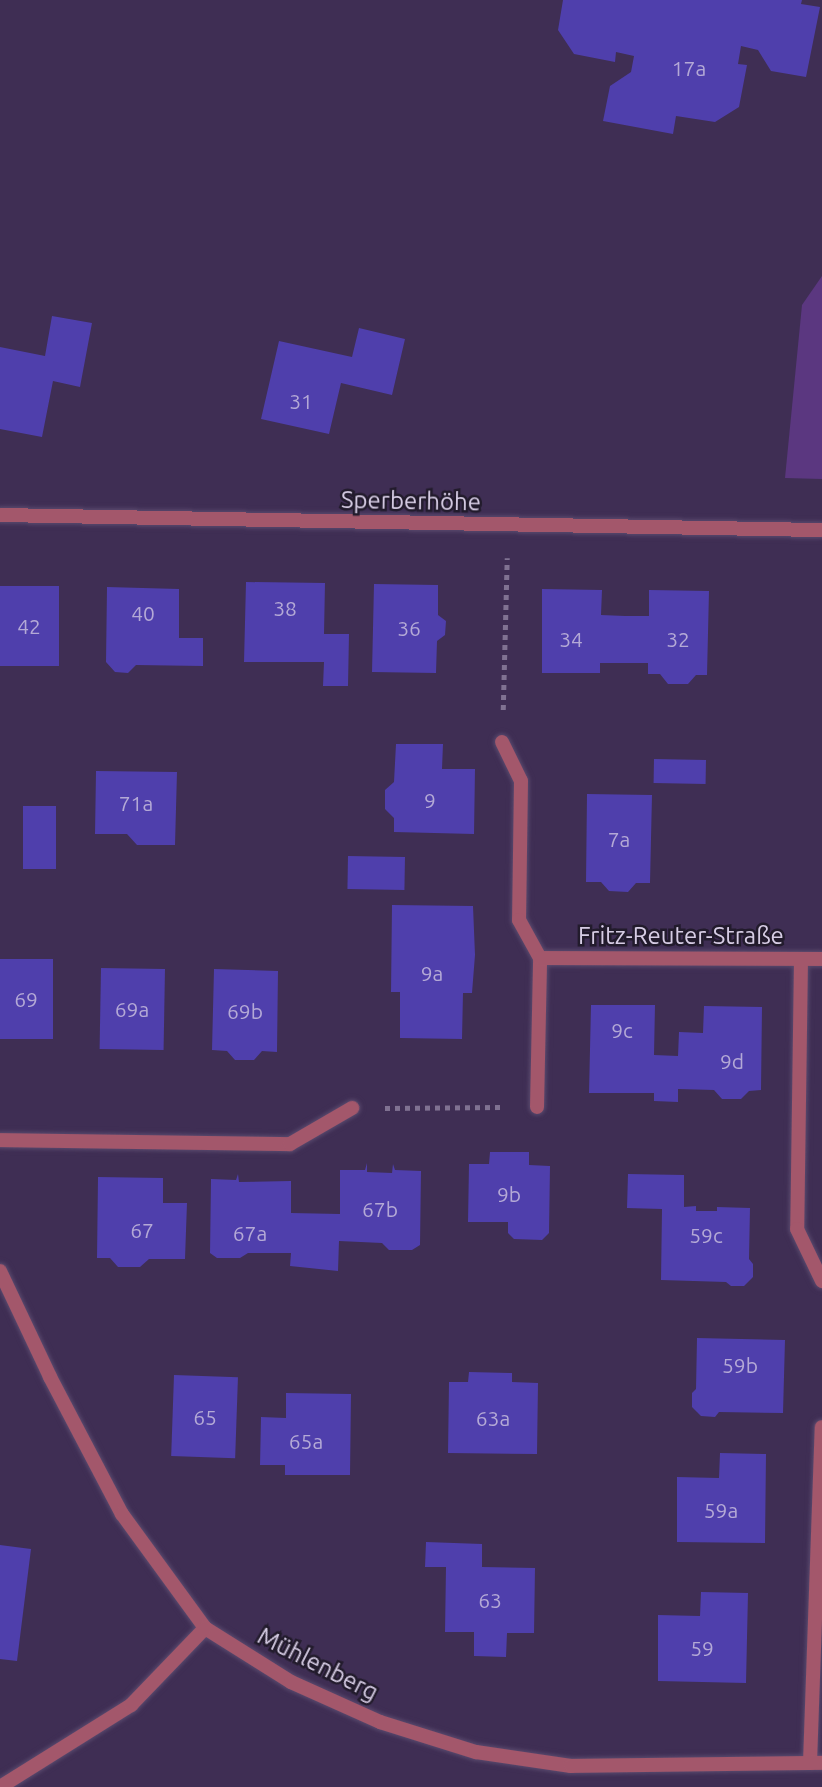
<!DOCTYPE html>
<meta charset="utf-8">
<style>
body{margin:0}
#map{position:relative;width:822px;height:1787px;overflow:hidden;background:#3f2e54;font-family:Ubuntu,sans-serif}
div>[style]{position:absolute}
[style*='--x']{left:calc(var(--x)*1px);top:calc(var(--y)*1px);width:calc(var(--w)*1px);rotate:calc(var(--a)*1deg)}
.green>*{inset:0;background:#5b3780}
.building>*{inset:0;background:#4f3fac;transform-origin:0 0}
.path>*{height:4.5px;margin-top:-2.25px;transform-origin:0;background:repeating-linear-gradient(90deg,#807292 0 5px,transparent 0 10px)}
.roads{filter:drop-shadow(0 0 2px #5a4a6e) drop-shadow(0 0 2px #5a4a6e)}
.service>*{height:14px;margin:-7px;padding:0 7px;transform-origin:7px;border-radius:7px;background:#a3576b}
.minor>*{height:14px;margin:-7px;padding:0 7px;transform-origin:7px;border-radius:7px;background:#a3576b}
span{translate:-50% -50%;white-space:nowrap;text-align:center;line-height:1.15;-webkit-text-stroke:5px #221b2c;paint-order:stroke}
.number-label{font-size:21px;color:#b4a9d6}
.number-label span{-webkit-text-stroke-width:0}
.street-label{font-size:24px;color:#d6cce4}
</style>
<div id="map">
<div class="green">
<i style="clip-path:polygon(822px 276px,822px 479px,785px 478px,802px 305px)"></i>
</div>
<div class="building">
<i style="clip-path:polygon(563px 0,802px 0,801px 4px,820px 7px,806px 77px,771px 71px,758px 50px,741px 46px,738px 64px,747px 65px,739px 107px,715px 122px,676px 116px,673px 134px,603px 121px,610px 86px,631px 72px,634px 56px,616px 52px,615px 62px,574px 54px,558px 30px)"></i>
<i style="clip-path:polygon(52px 316px,92px 323px,80px 387px,53px 381px,42px 437px,0 429px,0 347px,45px 356px)"></i>
<i style="clip-path:polygon(359px 328px,405px 339px,392px 395px,341px 383px,329px 434px,261px 419px,279px 341px,352px 357px)"></i>
<i style="clip-path:polygon(246px 582px,325px 583px,324px 634px,349px 634px,348px 686px,323px 686px,324px 662px,244px 662px)"></i>
<i style="clip-path:polygon(374px 584px,438px 585px,438px 615px,446px 621px,445px 635px,437px 641px,436px 673px,372px 672px)"></i>
<i style="left:0;top:586px;width:59px;height:80px"></i>
<i style="clip-path:polygon(107px 587px,179px 589px,179px 638px,203px 638px,203px 666px,136px 665px,128px 673px,115px 672px,106px 662px)"></i>
<i style="clip-path:polygon(542px 589px,602px 590px,601px 615px,625px 616px,649px 616px,649px 590px,709px 591px,707px 675px,696px 675px,688px 684px,668px 684px,660px 674px,648px 674px,648px 663px,600px 663px,600px 673px,542px 673px)"></i>
<i style="clip-path:polygon(396px 744px,443px 744px,442px 769px,475px 769px,474px 834px,394px 832px,394px 818px,385px 809px,385px 790px,394px 782px)"></i>
<i style="left:654px;top:759px;width:52px;height:24px;rotate:1deg"></i>
<i style="clip-path:polygon(96px 771px,177px 772px,175px 845px,137px 845px,127px 834px,95px 834px)"></i>
<i style="clip-path:polygon(587px 794px,652px 795px,650px 883px,636px 883px,628px 892px,609px 891px,601px 882px,586px 882px)"></i>
<i style="left:23px;top:806px;width:33px;height:63px"></i>
<i style="left:348px;top:856px;width:57px;height:33px;rotate:1deg"></i>
<i style="clip-path:polygon(392px 905px,473px 906px,475px 955px,472px 993px,463px 993px,462px 1039px,400px 1038px,400px 992px,391px 992px)"></i>
<i style="left:0;top:959px;width:53px;height:80px"></i>
<i style="left:101px;top:968px;width:64px;height:81px;rotate:1deg"></i>
<i style="clip-path:polygon(214px 969px,278px 971px,277px 1052px,262px 1051px,254px 1060px,235px 1060px,227px 1051px,212px 1050px)"></i>
<i style="clip-path:polygon(591px 1005px,655px 1005px,654px 1055px,678px 1056px,679px 1032px,703px 1033px,704px 1006px,762px 1007px,761px 1090px,749px 1091px,741px 1099px,722px 1099px,714px 1090px,678px 1089px,678px 1102px,654px 1101px,654px 1093px,589px 1093px)"></i>
<i style="clip-path:polygon(490px 1152px,529px 1152px,529px 1165px,550px 1166px,549px 1233px,542px 1240px,514px 1239px,508px 1233px,508px 1222px,468px 1222px,469px 1164px,489px 1164px)"></i>
<i style="clip-path:polygon(367px 1163px,367px 1172px,392px 1173px,393px 1164px,395px 1170px,421px 1171px,420px 1245px,412px 1250px,389px 1250px,382px 1243px,339px 1241px,338px 1271px,290px 1266px,291px 1253px,248px 1253px,240px 1258px,217px 1258px,210px 1253px,211px 1179px,236px 1180px,238px 1174px,239px 1182px,291px 1181px,291px 1213px,340px 1214px,340px 1170px,365px 1170px)"></i>
<i style="clip-path:polygon(628px 1174px,684px 1175px,684px 1207px,696px 1206px,696px 1211px,717px 1211px,717px 1207px,750px 1208px,749px 1259px,753px 1264px,753px 1277px,744px 1286px,731px 1286px,726px 1282px,661px 1280px,662px 1209px,627px 1208px)"></i>
<i style="clip-path:polygon(98px 1177px,163px 1178px,163px 1203px,187px 1203px,185px 1259px,149px 1259px,140px 1267px,118px 1267px,110px 1258px,97px 1258px)"></i>
<i style="clip-path:polygon(697px 1338px,785px 1340px,783px 1413px,719px 1412px,715px 1417px,701px 1416px,692px 1407px,692px 1393px,696px 1389px)"></i>
<i style="clip-path:polygon(469px 1372px,512px 1373px,512px 1382px,538px 1383px,537px 1454px,448px 1453px,449px 1382px,468px 1382px)"></i>
<i style="left:174px;top:1375px;width:64px;height:81px;rotate:2deg"></i>
<i style="clip-path:polygon(286px 1393px,351px 1394px,350px 1475px,285px 1475px,285px 1465px,260px 1465px,261px 1417px,286px 1418px)"></i>
<i style="clip-path:polygon(720px 1453px,766px 1454px,765px 1543px,677px 1542px,677px 1477px,719px 1478px)"></i>
<i style="clip-path:polygon(426px 1542px,482px 1544px,482px 1567px,535px 1568px,534px 1633px,507px 1633px,506px 1657px,474px 1656px,474px 1632px,445px 1632px,446px 1567px,425px 1567px)"></i>
<i style="clip-path:polygon(0 1545px,31px 1549px,17px 1661px,0 1659px)"></i>
<i style="clip-path:polygon(701px 1592px,748px 1593px,746px 1683px,658px 1681px,658px 1615px,700px 1616px)"></i>
</div>
<div class="path">
<i style="--x:503;--y:710;--w:152;--a:-88.5"></i>
<i style="--x:385;--y:1108;--w:117;--a:-0.5"></i>
</div>
<div class="roads">
<div class="service">
<i style="--x:502;--y:742;--w:43;--a:64"></i>
<i style="--x:521;--y:781;--w:139;--a:90.8"></i>
<i style="--x:519;--y:920;--w:43;--a:61.1"></i>
<i style="--x:801;--y:959;--w:270;--a:90.8"></i>
<i style="--x:797;--y:1229;--w:58;--a:64.3"></i>
<i style="--x:0;--y:1140;--w:290;--a:0.8"></i>
<i style="--x:290;--y:1144;--w:72;--a:-30.1"></i>
<i style="--x:810;--y:1763;--w:336;--a:-88"></i>
</div>
<div class="minor">
<i style="--x:0;--y:515;--w:822;--a:1.05"></i>
<i style="--x:537;--y:1107;--w:149;--a:-88.8"></i>
<i style="--x:540;--y:958;--w:282;--a:0.2"></i>
<i style="--x:0;--y:1271;--w:117;--a:64.7"></i>
<i style="--x:50;--y:1377;--w:155;--a:62.3"></i>
<i style="--x:122;--y:1514;--w:141;--a:53.9"></i>
<i style="--x:205;--y:1628;--w:102;--a:32.1"></i>
<i style="--x:291;--y:1682;--w:98;--a:24.2"></i>
<i style="--x:380;--y:1722;--w:101;--a:17.4"></i>
<i style="--x:476;--y:1752;--w:96;--a:8.4"></i>
<i style="--x:571;--y:1766;--w:251;--a:-0.7"></i>
<i style="--x:0;--y:1787;--w:155;--a:-32"></i>
<i style="--x:131;--y:1705;--w:107;--a:-46.1"></i>
</div>
</div>
<div class="number-label">
<span style="left:689px;top:68px">17a</span>
<span style="left:301px;top:401px">31</span>
<span style="left:285px;top:608px">38</span>
<span style="left:143px;top:613px">40</span>
<span style="left:29px;top:626px">42</span>
<span style="left:409px;top:628px">36</span>
<span style="left:571px;top:639px">34</span>
<span style="left:678px;top:639px">32</span>
<span style="left:430px;top:800px">9</span>
<span style="left:136px;top:803px">71a</span>
<span style="left:619px;top:839px">7a</span>
<span style="left:432px;top:973px">9a</span>
<span style="left:26px;top:999px">69</span>
<span style="left:132px;top:1009px">69a</span>
<span style="left:245px;top:1011px">69b</span>
<span style="left:622px;top:1030px">9c</span>
<span style="left:732px;top:1061px">9d</span>
<span style="left:509px;top:1194px">9b</span>
<span style="left:380px;top:1209px">67b</span>
<span style="left:142px;top:1230px">67</span>
<span style="left:250px;top:1233px">67a</span>
<span style="left:706px;top:1235px">59c</span>
<span style="left:740px;top:1365px">59b</span>
<span style="left:205px;top:1417px">65</span>
<span style="left:493px;top:1418px">63a</span>
<span style="left:306px;top:1441px">65a</span>
<span style="left:721px;top:1510px">59a</span>
<span style="left:490px;top:1600px">63</span>
<span style="left:702px;top:1648px">59</span>
</div>
<div class="street-label">
<span style="left:411px;top:501px;rotate:1deg">Sperberhöhe</span>
<span style="left:681px;top:936px">Fritz-Reuter-Straße</span>
<span style="left:318px;top:1664px;rotate:27deg">Mühlenberg</span>
</div>
</div>
